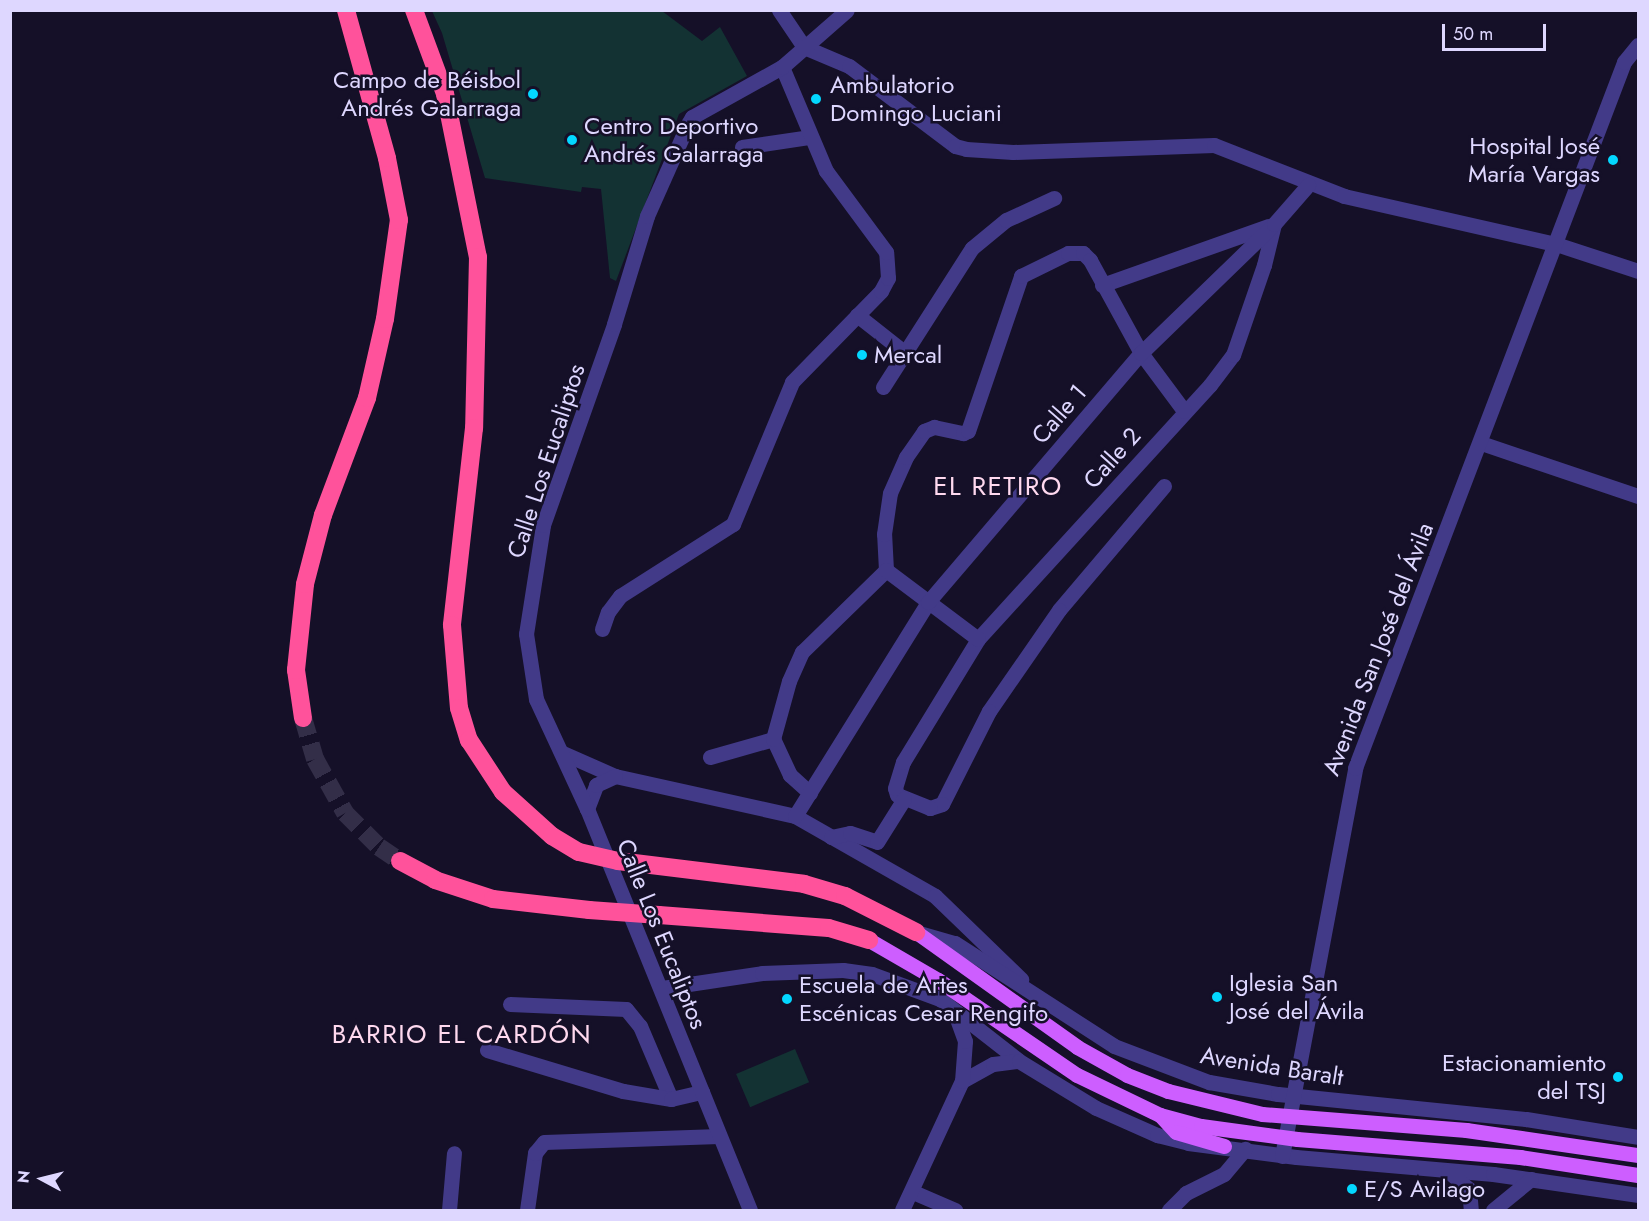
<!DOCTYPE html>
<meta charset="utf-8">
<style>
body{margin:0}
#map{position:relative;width:1649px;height:1221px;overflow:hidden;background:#151028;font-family:Jost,sans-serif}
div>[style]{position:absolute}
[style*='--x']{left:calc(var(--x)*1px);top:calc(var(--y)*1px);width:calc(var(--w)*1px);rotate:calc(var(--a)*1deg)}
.green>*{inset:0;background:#133233;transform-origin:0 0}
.highway-tunnel>*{height:18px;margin-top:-9px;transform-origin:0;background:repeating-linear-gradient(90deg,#332e48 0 18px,transparent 0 27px)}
.minor>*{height:15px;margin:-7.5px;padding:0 7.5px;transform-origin:7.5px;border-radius:7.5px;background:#423a88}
.major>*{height:15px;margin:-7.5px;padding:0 7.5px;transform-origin:7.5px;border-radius:7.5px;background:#cd5eff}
.highway>*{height:18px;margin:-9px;padding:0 9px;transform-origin:9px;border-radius:9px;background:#ff529b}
.highway-bridge>*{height:18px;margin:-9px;padding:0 9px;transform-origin:9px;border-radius:9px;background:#ff529b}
.dots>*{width:16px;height:16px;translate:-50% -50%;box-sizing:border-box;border:3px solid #151028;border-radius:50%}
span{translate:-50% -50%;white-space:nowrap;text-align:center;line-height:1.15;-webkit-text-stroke:5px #151028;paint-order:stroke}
.poi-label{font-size:24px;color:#ded7ff}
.right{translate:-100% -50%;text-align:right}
.left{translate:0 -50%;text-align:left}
.street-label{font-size:24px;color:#ded7ff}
.neighbourhood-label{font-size:26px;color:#ffd9ef;letter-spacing:1.5px}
.frame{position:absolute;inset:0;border:12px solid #ded7ff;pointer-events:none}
.north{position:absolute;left:12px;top:1149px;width:60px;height:60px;-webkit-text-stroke:4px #151028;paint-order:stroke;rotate:277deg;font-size:16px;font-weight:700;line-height:24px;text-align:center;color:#ded7ff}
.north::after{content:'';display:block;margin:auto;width:21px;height:27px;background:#ded7ff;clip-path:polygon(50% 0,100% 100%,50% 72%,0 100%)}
.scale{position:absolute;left:1442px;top:24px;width:104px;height:27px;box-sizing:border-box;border:3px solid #ded7ff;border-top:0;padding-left:8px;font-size:18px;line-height:21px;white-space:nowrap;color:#ded7ff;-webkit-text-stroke:4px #151028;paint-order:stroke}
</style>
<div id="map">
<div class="green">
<i style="clip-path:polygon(432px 11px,662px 11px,702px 41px,720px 27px,747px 76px,679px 114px,616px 281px,610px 278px,601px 189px,582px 187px,581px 192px,485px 178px,442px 33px)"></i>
<i style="left:795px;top:1049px;width:36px;height:64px;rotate:67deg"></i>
</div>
<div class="highway-tunnel">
<i style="--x:303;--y:718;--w:43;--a:73.7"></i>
<i style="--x:315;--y:759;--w:62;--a:60.9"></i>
<i style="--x:345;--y:813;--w:48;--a:45"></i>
<i style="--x:379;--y:847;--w:25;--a:34"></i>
</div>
<div class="minor">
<i style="--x:779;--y:10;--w:45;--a:56"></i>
<i style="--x:804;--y:47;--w:49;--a:22.9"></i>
<i style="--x:849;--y:66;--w:133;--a:37"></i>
<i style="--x:955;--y:146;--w:11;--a:15"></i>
<i style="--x:966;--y:149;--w:47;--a:3.7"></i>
<i style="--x:1013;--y:152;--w:201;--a:-2"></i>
<i style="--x:1214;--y:145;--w:140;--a:21.4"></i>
<i style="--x:1344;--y:196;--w:217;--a:12.8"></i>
<i style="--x:1556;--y:244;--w:86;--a:18.2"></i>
<i style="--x:742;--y:147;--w:69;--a:-8.4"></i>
<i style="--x:1102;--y:285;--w:177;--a:-19.5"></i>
<i style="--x:857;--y:315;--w:60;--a:38.2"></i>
<i style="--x:883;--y:387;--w:165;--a:-57.4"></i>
<i style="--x:972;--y:248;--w:44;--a:-39.5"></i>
<i style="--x:1006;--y:220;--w:53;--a:-24.6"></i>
<i style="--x:1481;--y:443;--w:166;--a:18.7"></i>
<i style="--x:1164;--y:486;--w:162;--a:130.3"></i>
<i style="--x:1059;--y:610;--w:123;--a:124.7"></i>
<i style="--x:989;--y:711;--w:104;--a:116.8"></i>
<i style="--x:942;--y:804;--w:13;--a:162"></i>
<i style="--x:930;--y:808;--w:35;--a:-158"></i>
<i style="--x:897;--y:795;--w:7;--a:-106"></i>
<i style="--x:895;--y:788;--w:27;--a:-73"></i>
<i style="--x:903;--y:762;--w:144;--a:-58.6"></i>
<i style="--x:978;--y:639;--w:344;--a:-47.6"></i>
<i style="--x:1210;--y:385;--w:38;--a:-53"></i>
<i style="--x:1233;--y:355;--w:95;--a:-71"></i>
<i style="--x:1264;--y:265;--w:42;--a:-76.3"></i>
<i style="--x:886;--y:570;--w:36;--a:-93"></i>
<i style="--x:884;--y:534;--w:41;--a:-81.7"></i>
<i style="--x:890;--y:493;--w:39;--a:-66"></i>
<i style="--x:906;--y:457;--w:32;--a:-55"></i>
<i style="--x:924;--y:431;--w:11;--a:-22"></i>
<i style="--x:934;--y:427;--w:30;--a:12"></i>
<i style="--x:963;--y:433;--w:5;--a:-22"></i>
<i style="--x:968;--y:431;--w:164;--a:-71.1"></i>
<i style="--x:1021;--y:276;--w:52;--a:-26.1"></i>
<i style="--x:1068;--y:253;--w:15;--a:0"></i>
<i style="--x:1083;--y:253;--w:10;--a:45"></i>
<i style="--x:1090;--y:260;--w:106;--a:61.3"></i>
<i style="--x:1141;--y:353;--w:72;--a:53.4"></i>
<i style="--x:602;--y:629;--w:18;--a:-71"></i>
<i style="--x:608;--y:612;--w:20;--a:-53"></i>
<i style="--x:620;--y:596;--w:134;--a:-32.5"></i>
<i style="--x:733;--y:524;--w:154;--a:-67.4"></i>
<i style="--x:792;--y:382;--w:127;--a:-45.6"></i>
<i style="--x:881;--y:291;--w:15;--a:-62"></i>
<i style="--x:888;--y:278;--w:26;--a:-94"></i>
<i style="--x:886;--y:252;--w:101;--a:-126.5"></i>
<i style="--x:826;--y:171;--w:113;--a:-112.9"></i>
<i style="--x:563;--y:753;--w:57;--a:23.9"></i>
<i style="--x:615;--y:776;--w:184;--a:12.5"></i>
<i style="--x:795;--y:816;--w:161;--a:29.7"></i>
<i style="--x:935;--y:896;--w:120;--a:44"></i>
<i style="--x:710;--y:757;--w:66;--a:-15.9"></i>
<i style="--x:810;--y:793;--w:27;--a:-138"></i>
<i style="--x:790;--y:775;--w:40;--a:-115"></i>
<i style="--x:773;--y:739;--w:60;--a:-74.6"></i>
<i style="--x:789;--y:681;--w:32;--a:-66"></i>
<i style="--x:802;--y:652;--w:117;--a:-44.3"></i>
<i style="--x:886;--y:570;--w:115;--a:36.9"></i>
<i style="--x:587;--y:809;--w:26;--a:-69"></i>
<i style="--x:596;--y:785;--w:21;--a:-25"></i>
<i style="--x:795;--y:816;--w:252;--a:-58.1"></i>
<i style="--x:928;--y:602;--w:328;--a:-49.5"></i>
<i style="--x:1141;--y:353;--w:185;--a:-44.1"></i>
<i style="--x:1274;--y:224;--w:52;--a:-48.9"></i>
<i style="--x:831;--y:837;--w:19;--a:-12"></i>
<i style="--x:850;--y:833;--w:28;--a:18"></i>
<i style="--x:877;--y:842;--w:51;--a:-57.9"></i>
<i style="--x:919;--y:933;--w:37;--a:16"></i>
<i style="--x:955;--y:943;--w:189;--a:32.9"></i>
<i style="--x:1114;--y:1046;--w:102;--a:20.8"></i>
<i style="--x:1209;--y:1082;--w:70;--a:9.9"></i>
<i style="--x:1278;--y:1094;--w:249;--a:5.8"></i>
<i style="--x:1526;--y:1119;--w:113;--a:9.1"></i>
<i style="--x:662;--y:988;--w:101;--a:-8.5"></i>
<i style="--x:762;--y:973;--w:81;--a:-2.1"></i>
<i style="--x:843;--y:970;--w:29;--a:8"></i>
<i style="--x:872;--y:974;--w:72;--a:20.2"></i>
<i style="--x:940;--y:999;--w:99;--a:38"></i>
<i style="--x:510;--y:1004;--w:116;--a:2.5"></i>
<i style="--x:626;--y:1009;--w:22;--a:51"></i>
<i style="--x:640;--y:1026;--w:79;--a:67"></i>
<i style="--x:487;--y:1050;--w:142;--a:16.8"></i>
<i style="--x:623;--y:1091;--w:49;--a:9.5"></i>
<i style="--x:671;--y:1099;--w:32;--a:-13"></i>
<i style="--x:962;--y:1081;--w:35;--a:-29"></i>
<i style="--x:993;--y:1064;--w:26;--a:-7"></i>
<i style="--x:1019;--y:1061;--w:90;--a:31.4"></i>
<i style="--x:1096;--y:1108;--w:67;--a:23.9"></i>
<i style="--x:1157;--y:1135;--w:32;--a:14"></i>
<i style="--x:1188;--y:1143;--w:109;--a:7.4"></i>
<i style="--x:1296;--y:1157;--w:198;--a:4.9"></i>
<i style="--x:1493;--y:1174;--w:147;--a:8.2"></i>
<i style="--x:1282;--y:1156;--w:395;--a:-79.3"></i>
<i style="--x:1355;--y:768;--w:756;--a:-69.14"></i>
<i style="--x:1624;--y:62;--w:22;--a:-51"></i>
<i style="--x:1448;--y:1171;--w:28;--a:41"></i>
<i style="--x:1469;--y:1189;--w:21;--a:85"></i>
<i style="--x:913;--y:1192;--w:46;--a:23.2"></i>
<i style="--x:449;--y:1210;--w:57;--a:-85"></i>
<i style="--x:527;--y:1210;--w:58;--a:-82"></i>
<i style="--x:535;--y:1153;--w:14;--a:-51"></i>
<i style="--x:544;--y:1142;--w:175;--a:-2"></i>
<i style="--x:750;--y:1210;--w:433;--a:-112.1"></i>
<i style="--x:587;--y:809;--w:121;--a:-114.9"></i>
<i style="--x:536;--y:699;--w:66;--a:-98.7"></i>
<i style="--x:526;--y:634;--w:110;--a:-81.1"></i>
<i style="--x:543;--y:525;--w:213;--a:-70.5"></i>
<i style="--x:614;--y:324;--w:113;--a:-73"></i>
<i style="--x:647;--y:216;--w:101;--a:-66"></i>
<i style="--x:688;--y:124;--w:8;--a:-60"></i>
<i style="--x:692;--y:117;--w:103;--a:-29.1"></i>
<i style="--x:782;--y:67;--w:86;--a:-41.2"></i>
<i style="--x:902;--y:1210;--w:142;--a:-65.1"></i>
<i style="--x:962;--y:1081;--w:40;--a:-85.7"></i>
<i style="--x:965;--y:1041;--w:29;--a:-110"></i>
<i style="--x:1169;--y:1210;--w:24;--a:-45"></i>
<i style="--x:1186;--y:1193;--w:42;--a:-26.6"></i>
<i style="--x:1224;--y:1174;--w:33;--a:-50"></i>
<i style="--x:1493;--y:1210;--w:49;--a:-39.2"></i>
</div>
<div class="major">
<i style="--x:916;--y:932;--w:198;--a:35.5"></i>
<i style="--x:1077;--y:1047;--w:57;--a:29.2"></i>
<i style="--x:1127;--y:1075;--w:44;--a:21.3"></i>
<i style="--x:1168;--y:1091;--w:97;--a:13.7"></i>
<i style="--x:1262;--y:1114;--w:205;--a:4.5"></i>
<i style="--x:1466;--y:1130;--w:174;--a:8.3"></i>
<i style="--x:869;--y:940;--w:80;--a:30.1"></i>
<i style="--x:938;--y:980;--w:168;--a:34.4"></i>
<i style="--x:1077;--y:1075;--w:92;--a:25.7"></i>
<i style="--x:1160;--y:1115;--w:42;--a:15"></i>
<i style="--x:1201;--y:1126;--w:97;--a:7.7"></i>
<i style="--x:1297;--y:1139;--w:224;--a:4.6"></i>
<i style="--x:1520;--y:1157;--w:119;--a:8.7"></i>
<i style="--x:1160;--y:1115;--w:23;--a:47"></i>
<i style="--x:1176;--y:1132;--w:50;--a:16.3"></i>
</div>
<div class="highway">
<i style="--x:414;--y:10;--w:90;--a:69.7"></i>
<i style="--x:445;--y:94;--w:166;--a:78.6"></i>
<i style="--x:478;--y:257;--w:171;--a:91.3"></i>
<i style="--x:474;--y:428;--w:198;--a:96.4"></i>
<i style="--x:452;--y:625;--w:83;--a:85.2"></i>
<i style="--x:459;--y:708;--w:34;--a:73"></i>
<i style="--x:469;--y:740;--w:62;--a:56.8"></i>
<i style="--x:503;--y:792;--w:66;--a:41.9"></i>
<i style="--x:552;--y:836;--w:31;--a:31"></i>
<i style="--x:303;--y:718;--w:49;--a:-98.3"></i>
<i style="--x:296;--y:670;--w:86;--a:-84"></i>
<i style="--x:305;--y:584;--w:71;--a:-75.4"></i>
<i style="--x:323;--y:515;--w:125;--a:-69.4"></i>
<i style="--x:367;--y:398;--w:81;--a:-77.2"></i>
<i style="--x:385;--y:319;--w:100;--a:-82"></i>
<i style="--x:399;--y:220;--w:63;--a:-101"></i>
<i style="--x:387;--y:158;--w:154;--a:-105.5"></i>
<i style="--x:400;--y:861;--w:40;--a:28"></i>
<i style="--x:435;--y:880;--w:61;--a:18.1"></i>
<i style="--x:493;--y:899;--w:97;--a:6.5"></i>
<i style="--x:618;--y:861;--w:187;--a:7"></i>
<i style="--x:804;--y:884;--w:43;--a:16.3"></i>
<i style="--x:845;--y:896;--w:80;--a:26.9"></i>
<i style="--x:659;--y:915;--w:170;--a:4.4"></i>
<i style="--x:829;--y:928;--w:42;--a:16.7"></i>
</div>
<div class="highway-bridge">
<i style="--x:579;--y:852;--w:40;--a:13"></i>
<i style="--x:589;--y:910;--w:70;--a:4.1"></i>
</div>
<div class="dots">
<i style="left:533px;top:94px;background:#03d7ff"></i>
<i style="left:816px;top:99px;background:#03d7ff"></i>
<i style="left:572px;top:140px;background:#03d7ff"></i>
<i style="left:1613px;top:160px;background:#03d7ff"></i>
<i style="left:862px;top:355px;background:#03d7ff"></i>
<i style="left:1217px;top:997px;background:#03d7ff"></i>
<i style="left:787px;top:999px;background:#03d7ff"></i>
<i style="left:1618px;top:1077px;background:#03d7ff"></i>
<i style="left:1352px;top:1189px;background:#03d7ff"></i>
</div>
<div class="poi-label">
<span class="right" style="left:521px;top:94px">Campo de Béisbol<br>Andrés Galarraga</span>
<span class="left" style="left:830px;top:99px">Ambulatorio<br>Domingo Luciani</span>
<span class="left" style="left:584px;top:140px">Centro Deportivo<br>Andrés Galarraga</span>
<span class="right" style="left:1600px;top:160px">Hospital José<br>María Vargas</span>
<span class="left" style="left:874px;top:355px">Mercal</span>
<span class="left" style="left:1229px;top:997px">Iglesia San<br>José del Ávila</span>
<span class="left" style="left:799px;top:999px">Escuela de Artes<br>Escénicas Cesar Rengifo</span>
<span class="right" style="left:1606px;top:1077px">Estacionamiento<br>del TSJ</span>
<span class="left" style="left:1364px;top:1189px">E/S Avilago</span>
</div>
<div class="street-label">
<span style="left:1059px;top:414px;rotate:-49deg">Calle 1</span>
<span style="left:1112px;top:458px;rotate:-48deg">Calle 2</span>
<span style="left:546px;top:461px;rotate:-72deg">Calle Los Eucaliptos</span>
<span style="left:1378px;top:649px;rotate:-69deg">Avenida San José del Ávila</span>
<span style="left:662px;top:934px;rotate:68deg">Calle Los Eucaliptos</span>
<span style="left:1272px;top:1066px;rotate:9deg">Avenida Baralt</span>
</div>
<div class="neighbourhood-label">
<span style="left:998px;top:487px">EL RETIRO</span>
<span style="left:462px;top:1035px">BARRIO EL CARDÓN</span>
</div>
<div class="frame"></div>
<div class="north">N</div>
<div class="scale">50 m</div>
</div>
